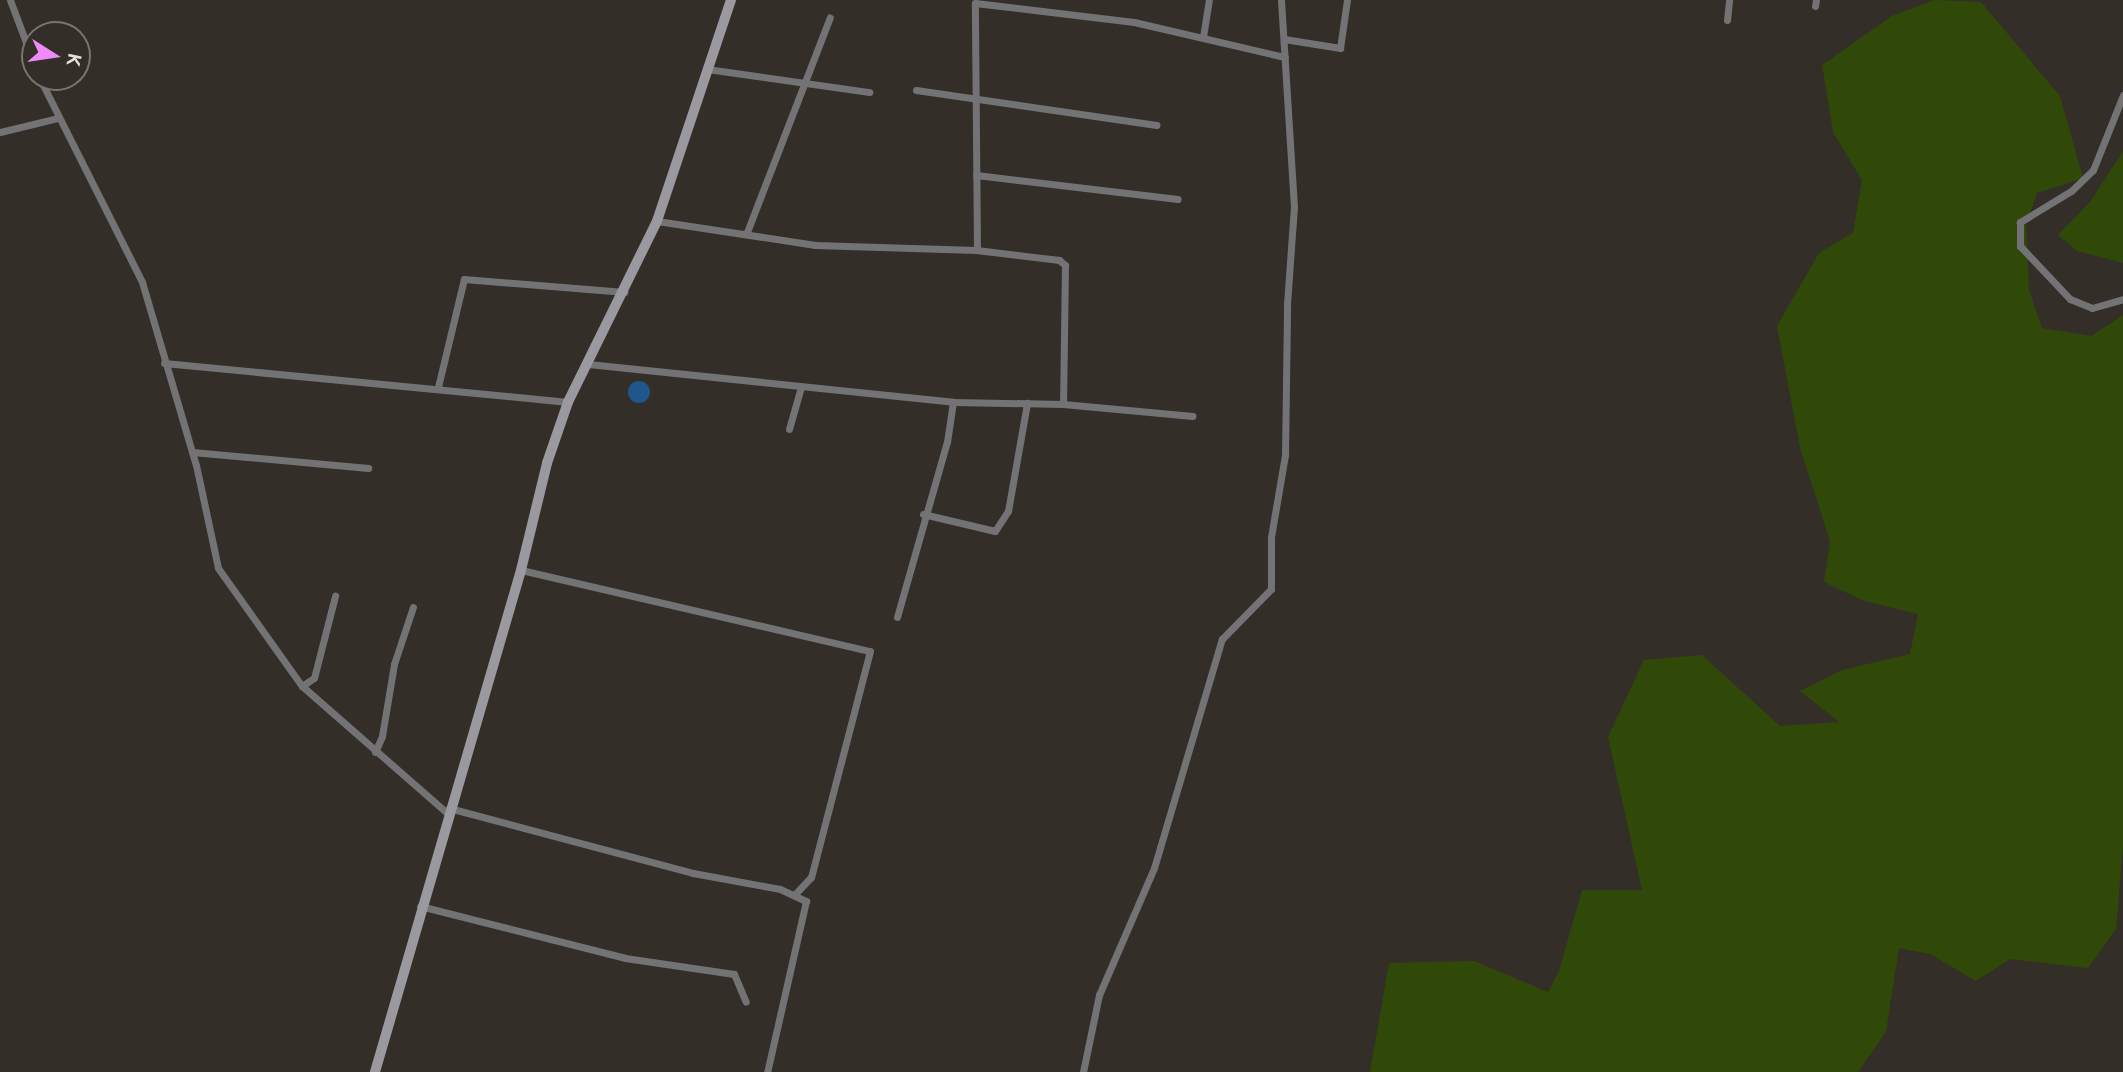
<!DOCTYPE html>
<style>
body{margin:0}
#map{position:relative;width:2123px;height:1072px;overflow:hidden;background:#332e28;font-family:Ubuntu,sans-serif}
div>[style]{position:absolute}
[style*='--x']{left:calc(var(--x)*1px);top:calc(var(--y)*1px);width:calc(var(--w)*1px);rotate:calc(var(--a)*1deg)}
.green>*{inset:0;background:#314908}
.water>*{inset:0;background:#1f568b}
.round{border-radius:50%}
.minor>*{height:7px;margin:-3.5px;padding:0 3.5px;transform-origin:3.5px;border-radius:3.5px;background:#737376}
.secondary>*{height:10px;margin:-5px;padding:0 5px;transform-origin:5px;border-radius:5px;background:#99999f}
span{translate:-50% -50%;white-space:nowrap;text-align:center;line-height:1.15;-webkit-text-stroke:6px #332e28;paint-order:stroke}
.north{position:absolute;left:21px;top:21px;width:70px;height:70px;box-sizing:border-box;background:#332e28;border:2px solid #7a7570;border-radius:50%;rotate:102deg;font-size:19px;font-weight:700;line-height:28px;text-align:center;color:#e4e0dd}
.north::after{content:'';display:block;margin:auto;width:24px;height:32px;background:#ef8bf7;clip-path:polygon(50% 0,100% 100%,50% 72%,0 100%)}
</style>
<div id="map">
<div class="green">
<i style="clip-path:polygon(1934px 0,1981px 2px,2060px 96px,2083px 178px,2037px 193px,2026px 225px,2029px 290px,2042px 328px,2091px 336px,2123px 315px,2123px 846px,2116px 929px,2088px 968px,2010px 959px,1976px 981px,1930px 954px,1899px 948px,1886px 1032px,1858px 1072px,1370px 1072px,1389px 963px,1474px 961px,1548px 992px,1559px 971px,1582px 890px,1642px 890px,1608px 737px,1644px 660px,1702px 655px,1780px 726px,1839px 722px,1800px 691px,1842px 670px,1910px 654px,1918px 614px,1862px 600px,1824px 582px,1830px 541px,1800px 448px,1777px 326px,1819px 253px,1853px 233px,1862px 180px,1833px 132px,1822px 65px,1892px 16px)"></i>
<i style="clip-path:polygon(2123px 151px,2123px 263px,2077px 251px,2058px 235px,2090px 202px)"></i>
</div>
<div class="water">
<i class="round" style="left:628px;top:381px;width:22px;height:22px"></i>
</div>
<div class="minor">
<i style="--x:10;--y:0;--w:71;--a:69.3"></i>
<i style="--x:1815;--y:6;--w:6;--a:-81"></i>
<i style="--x:1727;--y:20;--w:20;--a:-84"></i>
<i style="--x:1203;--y:37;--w:37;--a:-81"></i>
<i style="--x:1284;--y:39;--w:57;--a:9.1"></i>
<i style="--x:1340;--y:48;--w:49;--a:-81.7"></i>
<i style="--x:707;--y:69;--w:164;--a:8.1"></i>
<i style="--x:39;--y:77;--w:229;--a:63.3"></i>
<i style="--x:142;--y:282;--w:191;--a:73.6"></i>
<i style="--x:196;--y:465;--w:105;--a:77.9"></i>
<i style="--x:218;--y:568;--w:145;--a:54.6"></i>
<i style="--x:302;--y:686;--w:193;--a:41.2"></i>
<i style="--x:916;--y:90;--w:243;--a:8.3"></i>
<i style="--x:2123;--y:95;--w:81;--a:111.8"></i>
<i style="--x:2093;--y:170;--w:30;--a:136"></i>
<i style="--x:2071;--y:191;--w:60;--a:148.7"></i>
<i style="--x:2020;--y:222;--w:24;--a:90"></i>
<i style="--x:2020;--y:246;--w:73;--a:46.7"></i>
<i style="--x:2070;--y:299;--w:24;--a:22"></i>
<i style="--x:2092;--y:308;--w:32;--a:-16"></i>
<i style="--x:0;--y:132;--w:60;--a:-13.6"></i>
<i style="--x:976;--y:175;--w:203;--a:6.8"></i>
<i style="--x:657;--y:221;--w:160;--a:8.6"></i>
<i style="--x:815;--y:245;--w:161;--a:1.8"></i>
<i style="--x:976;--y:250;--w:84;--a:6.9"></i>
<i style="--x:1059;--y:260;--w:8;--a:40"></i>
<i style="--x:1065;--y:265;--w:139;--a:90.8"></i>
<i style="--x:747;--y:232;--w:230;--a:-68.9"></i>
<i style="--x:977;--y:250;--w:247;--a:-90.5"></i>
<i style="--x:975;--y:3;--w:160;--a:6.8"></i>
<i style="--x:1134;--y:22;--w:155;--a:13.1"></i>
<i style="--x:164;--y:363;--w:406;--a:5.5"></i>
<i style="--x:588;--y:364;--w:367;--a:5.9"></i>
<i style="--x:953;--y:402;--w:110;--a:1"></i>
<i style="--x:1063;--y:404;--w:130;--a:5.3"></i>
<i style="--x:438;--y:387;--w:111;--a:-76.5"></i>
<i style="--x:464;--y:279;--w:161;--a:4.6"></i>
<i style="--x:789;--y:429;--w:44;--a:-74.1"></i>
<i style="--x:192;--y:452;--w:177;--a:5.2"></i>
<i style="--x:923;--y:514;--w:74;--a:13.3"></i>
<i style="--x:995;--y:531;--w:24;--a:-57"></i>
<i style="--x:1008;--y:511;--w:110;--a:-80"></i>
<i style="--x:521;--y:570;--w:358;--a:13.1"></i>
<i style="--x:870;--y:651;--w:234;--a:104.6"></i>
<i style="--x:811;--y:877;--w:25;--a:133"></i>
<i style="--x:897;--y:617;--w:182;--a:-74.1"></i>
<i style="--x:947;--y:442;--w:40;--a:-81.5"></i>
<i style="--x:302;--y:686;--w:14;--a:-34"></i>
<i style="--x:314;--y:678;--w:85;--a:-75.6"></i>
<i style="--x:375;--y:752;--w:17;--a:-66"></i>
<i style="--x:382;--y:736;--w:73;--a:-80.5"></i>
<i style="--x:394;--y:664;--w:60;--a:-71.6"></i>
<i style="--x:449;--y:808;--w:253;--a:14.9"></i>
<i style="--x:693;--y:873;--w:88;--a:10.4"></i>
<i style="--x:780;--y:889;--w:29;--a:25"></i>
<i style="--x:806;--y:901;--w:175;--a:102.8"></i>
<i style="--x:420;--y:906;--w:211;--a:14.2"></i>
<i style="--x:625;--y:958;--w:110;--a:8.4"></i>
<i style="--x:734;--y:974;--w:30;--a:67"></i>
<i style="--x:1083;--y:1072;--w:79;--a:-78.3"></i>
<i style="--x:1099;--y:995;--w:138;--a:-66.6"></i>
<i style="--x:1154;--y:868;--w:239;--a:-73.5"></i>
<i style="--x:1222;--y:639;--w:70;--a:-45.6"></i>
<i style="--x:1271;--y:589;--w:52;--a:-90"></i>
<i style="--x:1271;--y:537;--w:83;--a:-80.3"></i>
<i style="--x:1285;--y:455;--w:151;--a:-89.2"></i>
<i style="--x:1287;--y:304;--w:97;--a:-85.9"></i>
<i style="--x:1294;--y:207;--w:207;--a:-93.6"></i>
</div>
<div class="secondary">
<i style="--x:375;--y:1072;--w:523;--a:-73.78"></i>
<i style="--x:521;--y:570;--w:110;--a:-76.3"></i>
<i style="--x:547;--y:463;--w:65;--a:-71"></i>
<i style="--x:568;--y:402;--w:202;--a:-63.8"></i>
<i style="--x:657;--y:221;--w:233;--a:-71.5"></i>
</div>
<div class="north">K</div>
</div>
